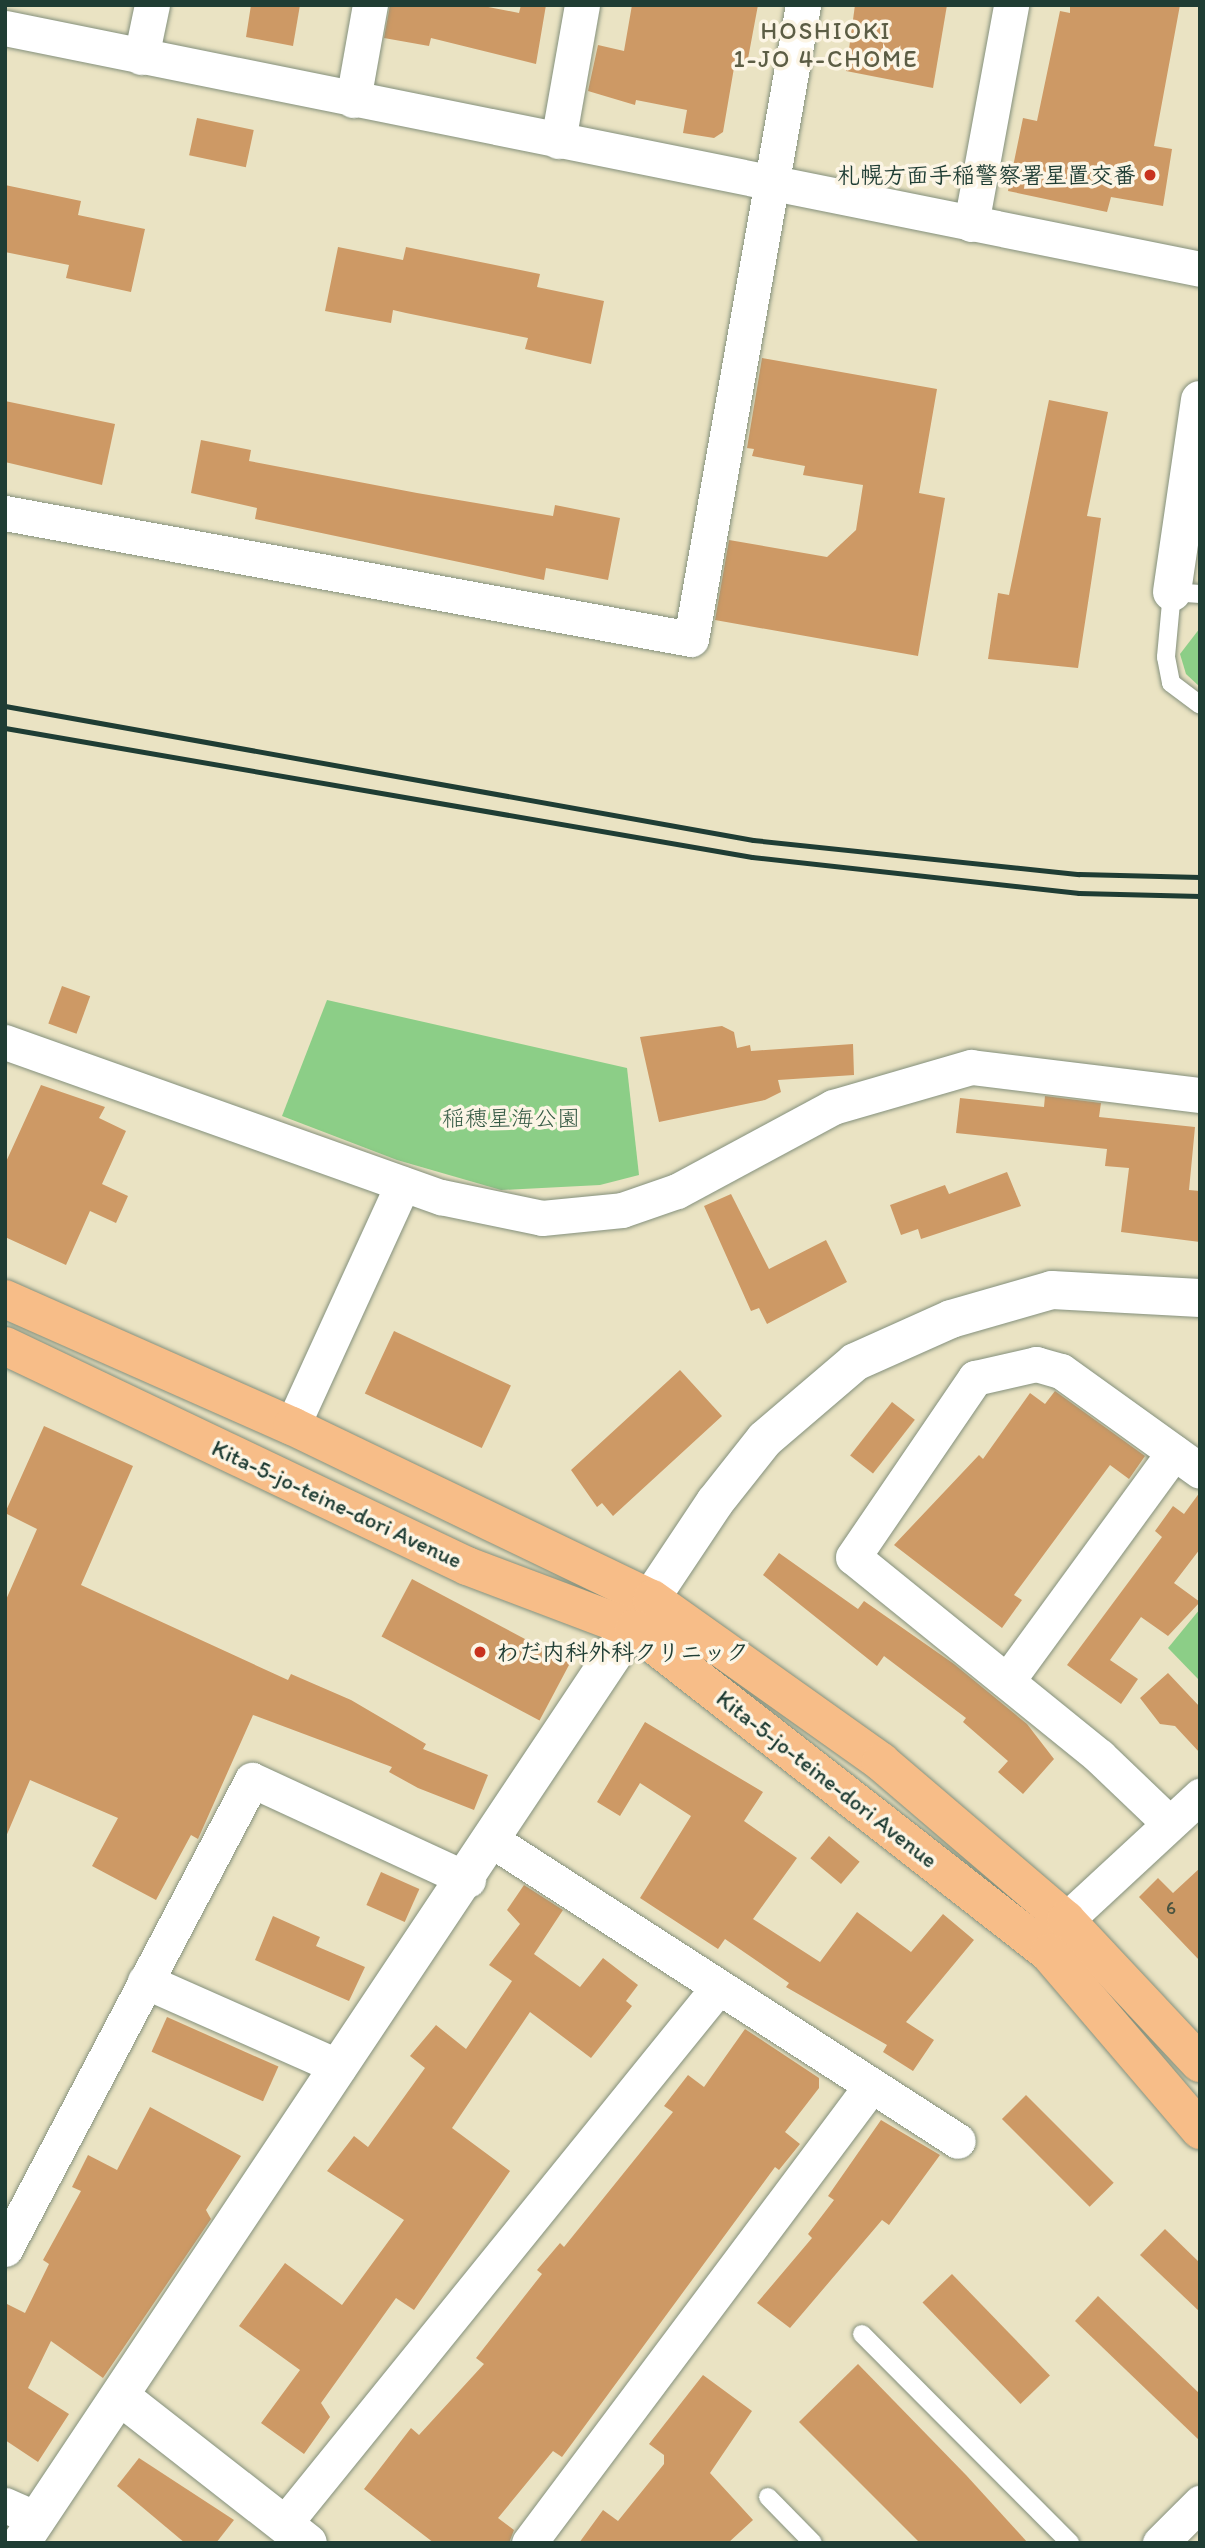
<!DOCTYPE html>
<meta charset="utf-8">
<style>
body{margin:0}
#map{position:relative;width:1205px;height:2548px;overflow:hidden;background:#eae3c3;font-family:Itim,"Klee One",sans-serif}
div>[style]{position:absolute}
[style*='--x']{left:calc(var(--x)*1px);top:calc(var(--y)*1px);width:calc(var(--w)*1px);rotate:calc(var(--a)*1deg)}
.green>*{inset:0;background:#8cce87}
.building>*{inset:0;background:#cd9965;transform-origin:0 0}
.roads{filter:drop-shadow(0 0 2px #84907c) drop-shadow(0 0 2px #84907c)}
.service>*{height:18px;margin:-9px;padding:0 9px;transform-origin:9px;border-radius:9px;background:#fff}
.minor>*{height:35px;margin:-17.5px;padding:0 17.5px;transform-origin:17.5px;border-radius:17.5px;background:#fff}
.tertiary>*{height:38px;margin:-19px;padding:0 19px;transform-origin:19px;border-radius:19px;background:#fff}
.trunk>*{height:38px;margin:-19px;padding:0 19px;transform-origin:19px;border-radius:19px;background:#f7bd88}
.rail>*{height:5px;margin:-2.5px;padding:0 2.5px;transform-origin:2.5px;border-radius:2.5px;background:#1f3d34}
.dots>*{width:19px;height:19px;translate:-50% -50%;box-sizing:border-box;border:4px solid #fcf5e5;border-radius:50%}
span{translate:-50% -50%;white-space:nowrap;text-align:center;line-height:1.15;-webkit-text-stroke:7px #fcf5e5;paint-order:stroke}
.number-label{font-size:19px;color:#4a5440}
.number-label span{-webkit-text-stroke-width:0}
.poi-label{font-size:23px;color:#1f3d34;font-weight:700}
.right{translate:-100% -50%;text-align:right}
.left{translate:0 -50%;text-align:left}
.park-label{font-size:23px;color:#355a45}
.street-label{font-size:23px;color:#1f3d34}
.neighbourhood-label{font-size:24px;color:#5c5d45;letter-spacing:2px}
.frame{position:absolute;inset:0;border:7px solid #1f3d34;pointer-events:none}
</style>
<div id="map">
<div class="green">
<i style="clip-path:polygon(1200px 628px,1200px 687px,1186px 674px,1180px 654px)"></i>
<i style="clip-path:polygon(327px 1000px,627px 1068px,639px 1175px,600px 1185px,501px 1190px,397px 1160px,282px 1116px)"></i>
<i style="clip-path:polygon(1200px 1609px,1200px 1681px,1168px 1648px)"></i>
</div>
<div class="building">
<i style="clip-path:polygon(251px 5px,300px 5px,293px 46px,246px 37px)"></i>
<i style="clip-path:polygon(390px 5px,478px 5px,519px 13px,521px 5px,546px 5px,536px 64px,431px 38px,429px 46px,384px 38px)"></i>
<i style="clip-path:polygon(632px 5px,758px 5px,747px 64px,735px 62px,723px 132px,714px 138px,683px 133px,687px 110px,636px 100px,635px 105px,588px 91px,598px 45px,624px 51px)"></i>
<i style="clip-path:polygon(855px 5px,947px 5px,933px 88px,846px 71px)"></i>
<i style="clip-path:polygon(1070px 5px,1180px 5px,1154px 146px,1172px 149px,1163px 206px,1111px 197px,1107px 212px,1008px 191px,1023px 118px,1037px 121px,1060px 11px,1070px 13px)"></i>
<i style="left:197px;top:118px;width:58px;height:38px;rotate:12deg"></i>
<i style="clip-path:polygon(5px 185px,81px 201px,78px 215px,145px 229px,131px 292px,66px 278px,69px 265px,5px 252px)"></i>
<i style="clip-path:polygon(338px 247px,403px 260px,406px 247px,540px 274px,537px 287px,604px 301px,591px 364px,525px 349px,528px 338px,406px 313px,393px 310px,391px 323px,325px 311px)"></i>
<i style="clip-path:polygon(762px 358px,937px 389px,919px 493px,945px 498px,918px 656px,715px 620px,729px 540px,827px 557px,856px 530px,863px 485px,803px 475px,805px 466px,752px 456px,754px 449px,747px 448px)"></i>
<i style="clip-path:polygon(1049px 400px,1108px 412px,1087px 516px,1101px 518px,1078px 668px,988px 659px,998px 593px,1009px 595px)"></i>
<i style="clip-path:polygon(5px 401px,115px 424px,102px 485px,5px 462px)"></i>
<i style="clip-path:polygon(201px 440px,251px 450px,249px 461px,417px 493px,553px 516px,555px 505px,620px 518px,608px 580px,546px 568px,544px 580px,255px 519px,257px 508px,191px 493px)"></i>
<i style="left:62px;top:986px;width:30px;height:40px;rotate:20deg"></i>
<i style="clip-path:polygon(722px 1026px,734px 1032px,737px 1048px,750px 1045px,751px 1051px,853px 1044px,854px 1075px,778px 1080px,781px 1092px,765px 1100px,659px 1122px,640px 1037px)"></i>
<i style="clip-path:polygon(41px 1085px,105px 1107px,99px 1118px,126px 1131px,102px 1184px,128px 1196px,116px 1223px,90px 1211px,66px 1265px,5px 1237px,5px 1164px)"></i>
<i style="clip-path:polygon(1045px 1096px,1101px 1103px,1099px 1117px,1195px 1127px,1189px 1190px,1200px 1191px,1200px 1242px,1121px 1232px,1129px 1168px,1105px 1166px,1107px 1149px,956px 1133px,960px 1098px,1044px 1107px)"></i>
<i style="clip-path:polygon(1007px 1172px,1021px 1206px,921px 1239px,918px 1229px,901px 1235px,890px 1205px,945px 1185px,949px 1194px)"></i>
<i style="clip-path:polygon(731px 1194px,769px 1269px,826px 1240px,847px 1282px,767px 1324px,759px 1308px,751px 1311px,704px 1206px)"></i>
<i style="left:394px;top:1331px;width:129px;height:69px;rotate:25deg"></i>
<i style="clip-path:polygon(680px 1370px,722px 1416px,613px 1516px,602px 1503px,597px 1507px,571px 1470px)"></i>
<i style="clip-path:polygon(1055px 1391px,1145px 1456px,1129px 1479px,1110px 1465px,1014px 1595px,1022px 1600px,1002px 1628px,894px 1545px,979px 1455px,983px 1459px,1030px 1393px,1045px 1404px)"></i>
<i style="left:892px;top:1402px;width:29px;height:68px;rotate:38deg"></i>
<i style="clip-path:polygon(44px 1426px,133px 1466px,81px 1585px,288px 1680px,291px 1674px,351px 1700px,426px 1744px,423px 1749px,488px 1775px,474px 1810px,418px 1788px,389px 1772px,392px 1767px,253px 1715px,198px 1839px,191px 1835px,156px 1900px,92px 1866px,118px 1818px,30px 1780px,5px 1839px,5px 1602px,37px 1529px,5px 1513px)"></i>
<i style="clip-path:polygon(1200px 1492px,1200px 1549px,1174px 1583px,1200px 1602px,1168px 1636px,1141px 1617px,1110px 1660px,1138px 1679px,1121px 1704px,1067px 1665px,1162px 1537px,1155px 1531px,1173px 1506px,1184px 1514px)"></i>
<i style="clip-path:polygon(779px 1553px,858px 1609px,864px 1601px,954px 1664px,1027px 1724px,1054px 1759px,1023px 1794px,998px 1772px,1008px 1761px,963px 1722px,966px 1718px,884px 1656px,877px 1666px,763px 1575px)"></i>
<i style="left:412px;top:1579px;width:179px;height:65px;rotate:28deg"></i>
<i style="clip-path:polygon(1168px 1673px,1200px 1707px,1200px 1753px,1175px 1726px,1160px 1724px,1140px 1698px)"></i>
<i style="clip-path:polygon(645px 1722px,763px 1792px,744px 1821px,797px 1858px,753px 1919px,820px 1962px,857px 1912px,911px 1952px,943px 1914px,974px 1940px,906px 2022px,934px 2040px,913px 2071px,883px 2052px,887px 2045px,786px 1987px,789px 1983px,725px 1939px,718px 1949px,640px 1898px,691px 1816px,640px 1783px,620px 1816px,597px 1802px)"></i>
<i style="left:829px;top:1836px;width:40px;height:29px;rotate:40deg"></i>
<i style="clip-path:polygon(1200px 1868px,1200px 1961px,1139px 1897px,1158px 1878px,1173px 1893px)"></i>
<i style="left:381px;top:1872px;width:42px;height:36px;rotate:24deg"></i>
<i style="clip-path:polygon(524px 1885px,563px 1910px,534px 1954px,580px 1987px,603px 1958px,638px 1985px,626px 2001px,632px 2006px,591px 2058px,530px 2012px,452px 2128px,510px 2171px,414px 2310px,396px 2298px,321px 2403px,330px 2417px,304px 2454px,261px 2423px,300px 2370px,239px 2326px,285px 2263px,342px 2305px,404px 2220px,327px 2171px,354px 2136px,368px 2147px,425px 2068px,410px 2056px,436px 2025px,466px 2049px,512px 1981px,489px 1965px,520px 1924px,507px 1910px)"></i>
<i style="clip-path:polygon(273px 1916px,320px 1937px,316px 1946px,365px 1967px,349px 2001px,255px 1960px)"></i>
<i style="left:167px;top:2017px;width:122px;height:38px;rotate:24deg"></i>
<i style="clip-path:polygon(745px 2029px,819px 2078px,819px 2088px,785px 2132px,800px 2144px,779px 2170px,775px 2167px,562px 2457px,553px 2451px,498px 2518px,514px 2530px,509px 2543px,434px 2543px,364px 2489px,411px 2428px,419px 2435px,484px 2364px,476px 2358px,542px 2274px,537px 2270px,560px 2243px,564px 2247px,673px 2112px,664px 2106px,688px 2075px,704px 2087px)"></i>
<i style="left:1026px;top:2095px;width:124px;height:34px;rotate:45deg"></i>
<i style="clip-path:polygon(150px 2107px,241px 2156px,206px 2210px,211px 2219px,103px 2378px,51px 2341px,28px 2388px,69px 2414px,38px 2462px,5px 2440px,5px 2303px,25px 2313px,49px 2264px,43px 2260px,81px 2191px,72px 2187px,88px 2155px,117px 2170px)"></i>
<i style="clip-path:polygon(881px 2120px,940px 2155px,889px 2225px,882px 2220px,790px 2328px,757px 2303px,812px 2238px,808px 2234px,834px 2200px,828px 2196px)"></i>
<i style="clip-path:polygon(1165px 2229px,1200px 2263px,1200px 2312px,1140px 2255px)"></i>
<i style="left:952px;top:2274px;width:141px;height:41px;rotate:46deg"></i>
<i style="clip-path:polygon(1098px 2296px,1200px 2394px,1200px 2441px,1075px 2321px)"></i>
<i style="clip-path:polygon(858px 2364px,966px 2475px,1028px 2543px,920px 2543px,799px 2422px)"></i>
<i style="clip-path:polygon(703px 2375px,752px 2411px,710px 2473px,753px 2520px,728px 2543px,579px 2543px,603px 2510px,618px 2521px,664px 2464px,664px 2455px,649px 2444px)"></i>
<i style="clip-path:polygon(139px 2458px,234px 2520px,216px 2543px,185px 2543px,117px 2486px)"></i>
</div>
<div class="roads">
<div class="service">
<i style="--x:1200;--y:594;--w:28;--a:-176"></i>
<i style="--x:1172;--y:592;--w:65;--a:95.3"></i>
<i style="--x:1166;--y:657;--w:26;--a:79"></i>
<i style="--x:1171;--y:683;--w:36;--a:37"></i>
<i style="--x:862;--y:2334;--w:295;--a:45.1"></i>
<i style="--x:768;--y:2497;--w:64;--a:45.6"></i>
</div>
<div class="minor">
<i style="--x:5;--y:28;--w:1219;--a:11.4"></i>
<i style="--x:141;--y:57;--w:53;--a:-78.1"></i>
<i style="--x:353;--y:100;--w:97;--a:-79.9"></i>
<i style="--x:558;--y:141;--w:138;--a:-80"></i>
<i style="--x:971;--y:224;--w:223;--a:-79.6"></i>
<i style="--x:5;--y:513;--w:697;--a:10.41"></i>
<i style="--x:691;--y:639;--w:644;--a:-79.98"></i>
<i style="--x:5;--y:1042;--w:463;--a:19.6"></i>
<i style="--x:441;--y:1197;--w:103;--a:11.7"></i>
<i style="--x:542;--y:1218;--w:80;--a:-5.7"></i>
<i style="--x:622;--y:1210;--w:58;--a:-19.1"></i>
<i style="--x:677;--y:1191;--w:177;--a:-28.3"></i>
<i style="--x:833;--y:1107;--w:144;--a:-16.2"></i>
<i style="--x:971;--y:1067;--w:231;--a:7"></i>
<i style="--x:292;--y:1426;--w:266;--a:-65.4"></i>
<i style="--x:1007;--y:1681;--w:283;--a:-53.9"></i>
<i style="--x:1168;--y:1822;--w:95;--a:-136.3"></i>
<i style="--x:1099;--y:1756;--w:316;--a:-141"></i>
<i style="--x:853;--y:1557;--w:217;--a:-55.7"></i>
<i style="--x:975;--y:1378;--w:63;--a:-12.9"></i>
<i style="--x:1036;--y:1364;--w:26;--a:16"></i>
<i style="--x:1061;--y:1371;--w:171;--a:35.7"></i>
<i style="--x:493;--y:1841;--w:553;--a:32.83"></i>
<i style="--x:1066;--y:1920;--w:183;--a:-42.8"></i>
<i style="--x:145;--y:1981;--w:212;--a:23.9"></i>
<i style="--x:5;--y:2249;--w:530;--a:-62.23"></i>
<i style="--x:252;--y:1780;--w:238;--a:24.8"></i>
<i style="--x:5;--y:2505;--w:35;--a:24"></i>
<i style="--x:284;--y:2524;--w:688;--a:-51.02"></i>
<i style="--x:529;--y:2543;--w:571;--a:-53.19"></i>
<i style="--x:1160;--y:2543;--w:57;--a:-45"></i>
</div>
<div class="tertiary">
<i style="--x:1172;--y:592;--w:194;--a:-81.7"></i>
<i style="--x:121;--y:2397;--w:237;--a:38"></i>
<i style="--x:21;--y:2543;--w:1251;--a:-56.31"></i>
<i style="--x:715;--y:1502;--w:80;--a:-51.6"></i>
<i style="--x:765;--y:1439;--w:118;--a:-40.5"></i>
<i style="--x:855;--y:1362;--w:105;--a:-24.1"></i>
<i style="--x:951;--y:1319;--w:105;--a:-16"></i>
<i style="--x:1052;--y:1290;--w:148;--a:3.1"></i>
</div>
<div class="trunk">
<i style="--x:5;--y:1299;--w:314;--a:23.9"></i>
<i style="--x:292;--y:1426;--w:399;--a:25.7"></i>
<i style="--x:652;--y:1599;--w:281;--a:35.4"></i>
<i style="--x:881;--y:1762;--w:243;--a:40.5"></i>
<i style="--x:1066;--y:1920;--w:196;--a:46.9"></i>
<i style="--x:5;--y:1346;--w:512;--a:25.46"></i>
<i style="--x:467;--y:1566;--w:178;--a:20.7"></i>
<i style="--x:634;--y:1629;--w:526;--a:37.98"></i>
<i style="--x:1049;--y:1953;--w:233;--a:49.5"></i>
</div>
</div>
<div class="rail">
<i style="--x:5;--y:706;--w:760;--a:10.16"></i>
<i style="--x:753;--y:840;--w:328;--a:6"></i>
<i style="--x:1079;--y:874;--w:121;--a:1.4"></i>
<i style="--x:5;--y:728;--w:758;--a:9.8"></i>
<i style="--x:752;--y:857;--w:329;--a:6.3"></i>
<i style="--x:1079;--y:893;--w:121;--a:1.4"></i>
</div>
<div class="dots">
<i style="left:1150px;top:175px;background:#c8321e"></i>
<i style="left:480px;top:1652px;background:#c8321e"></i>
</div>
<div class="number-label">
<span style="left:1171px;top:1908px">6</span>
</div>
<div class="poi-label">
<span class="right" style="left:1136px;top:175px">札幌方面手稲警察署星置交番</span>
<span class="left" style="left:496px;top:1652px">わだ内科外科クリニック</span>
</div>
<div class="park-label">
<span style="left:511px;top:1118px">稲穂星海公園</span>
</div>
<div class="street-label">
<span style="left:337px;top:1504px;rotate:25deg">Kita-5-jo-teine-dori Avenue</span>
<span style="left:827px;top:1779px;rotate:38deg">Kita-5-jo-teine-dori Avenue</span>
</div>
<div class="neighbourhood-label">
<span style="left:826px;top:45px">HOSHIOKI<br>1-JO 4-CHOME</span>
</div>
<div class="frame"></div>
</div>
